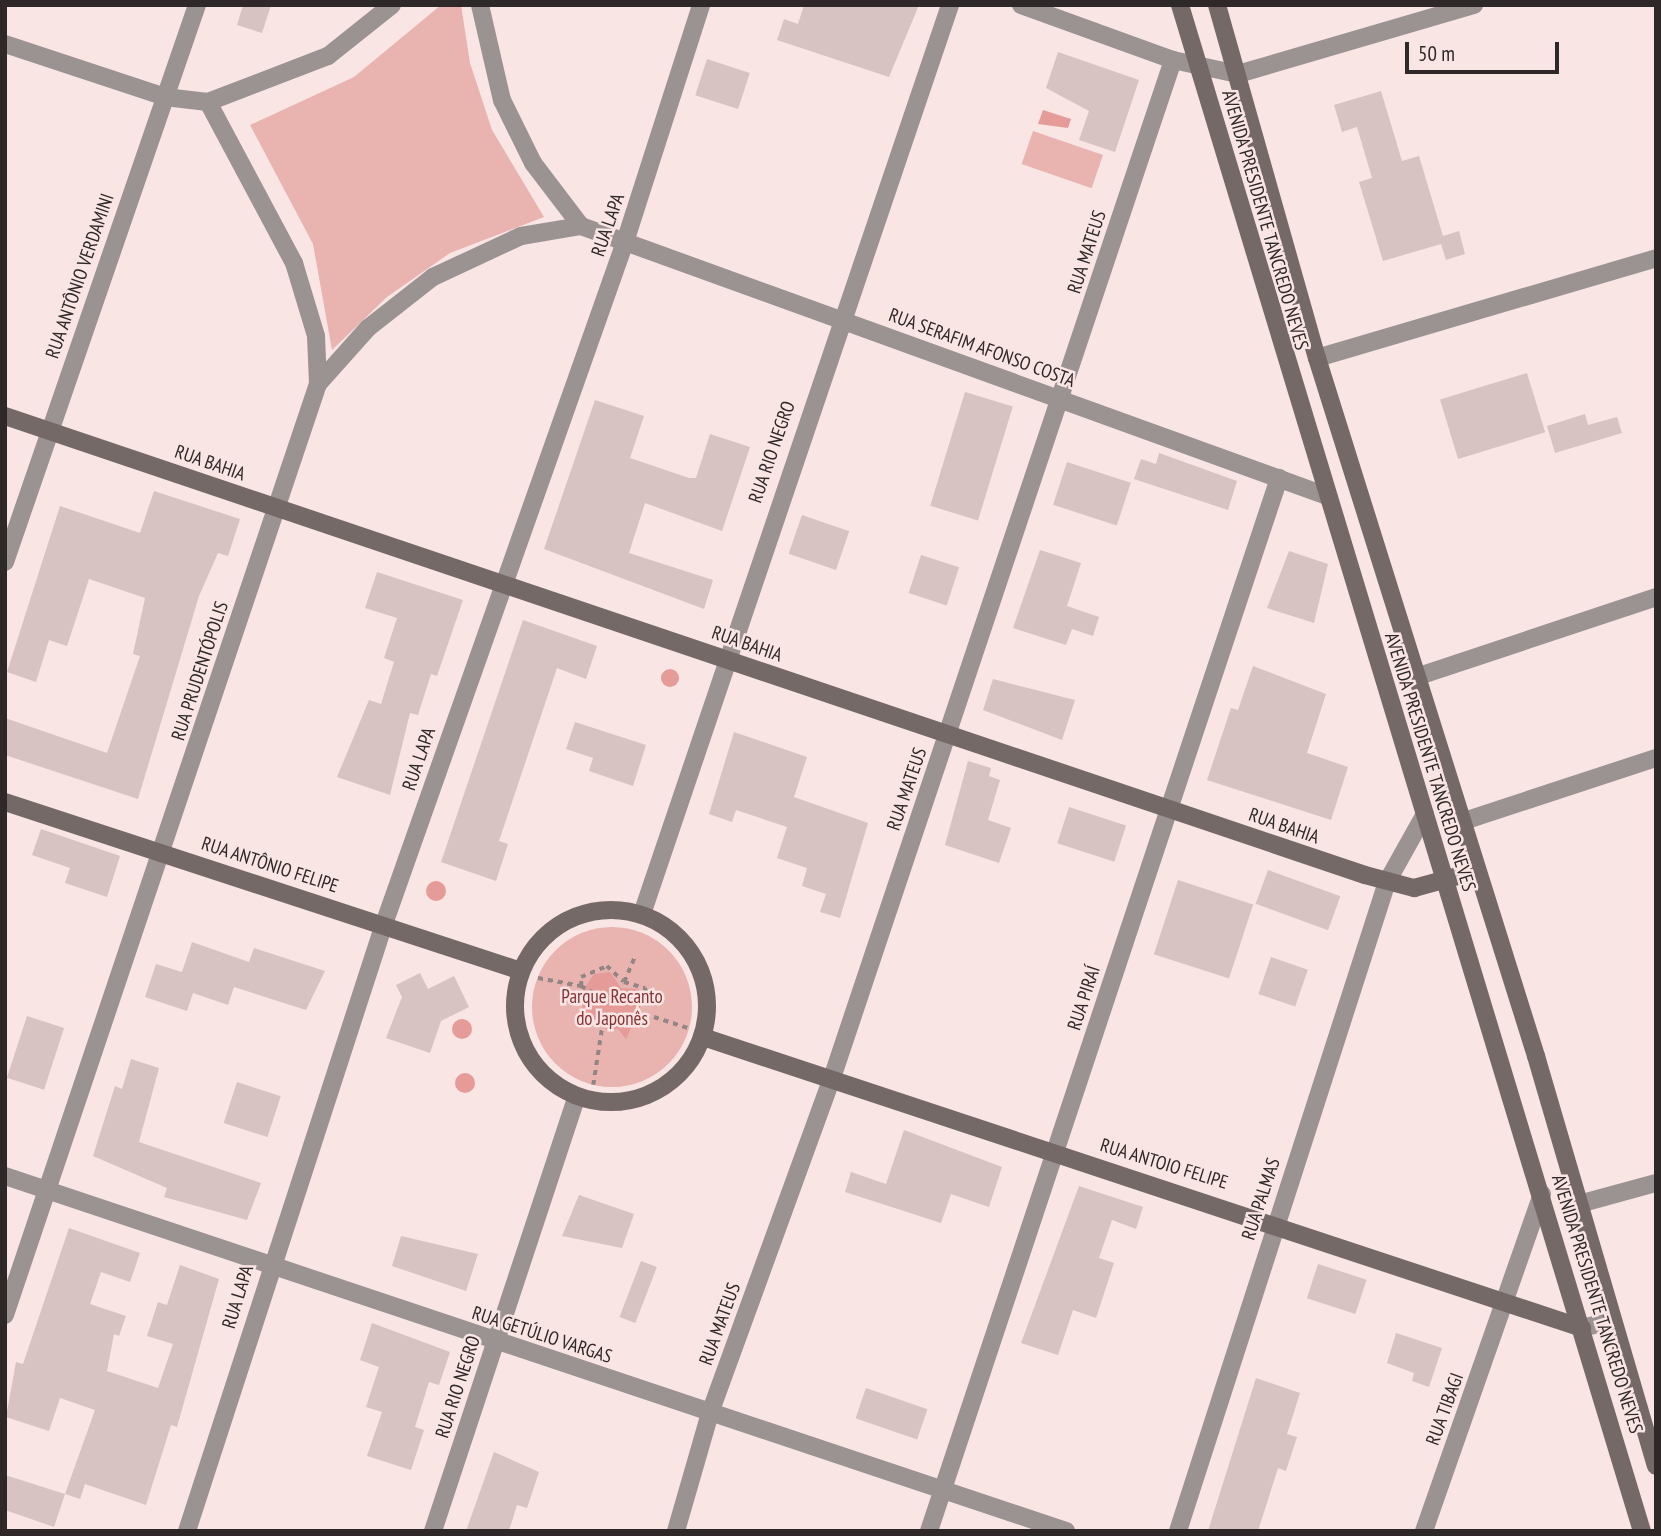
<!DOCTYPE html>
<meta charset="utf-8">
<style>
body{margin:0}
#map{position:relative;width:1661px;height:1536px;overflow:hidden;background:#f9e5e3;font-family:"PT Sans Narrow",sans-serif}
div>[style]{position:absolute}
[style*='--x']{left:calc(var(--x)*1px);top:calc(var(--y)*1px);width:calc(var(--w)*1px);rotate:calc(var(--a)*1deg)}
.green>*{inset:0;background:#e9b3b0;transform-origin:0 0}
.round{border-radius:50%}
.water>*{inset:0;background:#e59b97}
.building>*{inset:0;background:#d7c3c2;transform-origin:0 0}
.path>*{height:3.5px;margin-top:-1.75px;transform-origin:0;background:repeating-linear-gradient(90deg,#938584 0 5px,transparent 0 10px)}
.street>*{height:18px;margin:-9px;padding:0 9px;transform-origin:9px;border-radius:9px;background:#9b9392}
.secondary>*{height:18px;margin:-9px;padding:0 9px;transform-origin:9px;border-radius:9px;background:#756968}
.secondary>.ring{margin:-9px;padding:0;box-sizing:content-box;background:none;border:18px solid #756968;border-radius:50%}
span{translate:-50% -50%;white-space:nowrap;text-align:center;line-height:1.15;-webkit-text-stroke:5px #f9e5e3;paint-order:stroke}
.street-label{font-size:19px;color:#2f2828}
.park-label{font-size:19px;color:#893234}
.frame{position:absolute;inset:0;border:7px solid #2f2828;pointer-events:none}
.scale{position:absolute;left:1405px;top:42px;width:154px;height:32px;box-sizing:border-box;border:4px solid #2f2828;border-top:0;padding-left:9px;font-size:21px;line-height:24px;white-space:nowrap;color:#2f2828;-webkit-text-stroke:5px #f9e5e3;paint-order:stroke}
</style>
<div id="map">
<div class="green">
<i style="clip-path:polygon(441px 5px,461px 5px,470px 63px,492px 130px,544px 217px,450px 253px,387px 297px,332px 350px,313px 244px,250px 125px,354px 77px)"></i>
<i style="left:1033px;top:131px;width:74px;height:35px;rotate:19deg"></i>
<i class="round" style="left:532px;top:927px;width:160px;height:160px"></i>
</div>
<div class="water">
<i style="clip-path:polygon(1043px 110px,1071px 119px,1068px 128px,1038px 124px)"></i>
<i class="round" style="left:661px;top:669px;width:18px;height:18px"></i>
<i class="round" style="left:426px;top:881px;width:20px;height:20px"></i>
<i style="clip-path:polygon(610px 972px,621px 988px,638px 989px,642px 1003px,626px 1039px,618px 1029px,608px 1030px,585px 1017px,580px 995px,594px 974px)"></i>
<i class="round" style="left:452px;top:1019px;width:20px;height:20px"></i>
<i class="round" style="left:455px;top:1073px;width:20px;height:20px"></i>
</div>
<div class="building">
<i style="clip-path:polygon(243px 5px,271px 5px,262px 33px,237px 25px)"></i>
<i style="clip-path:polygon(804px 5px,919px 5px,889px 77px,777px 40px,784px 19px,798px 24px)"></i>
<i style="clip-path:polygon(1058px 52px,1139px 80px,1115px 152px,1079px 140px,1089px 111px,1046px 88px)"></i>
<i style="left:707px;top:59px;width:45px;height:38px;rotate:18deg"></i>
<i style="clip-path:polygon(1381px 91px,1402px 161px,1419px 156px,1443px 236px,1459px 231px,1465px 254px,1446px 260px,1441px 244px,1383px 261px,1359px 182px,1372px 178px,1357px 127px,1342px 132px,1334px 105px)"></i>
<i style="left:1527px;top:373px;width:62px;height:91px;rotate:73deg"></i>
<i style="left:965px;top:392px;width:50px;height:119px;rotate:17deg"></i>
<i style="clip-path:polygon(595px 400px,644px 416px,630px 458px,689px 478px,696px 478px,710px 434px,750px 447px,722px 531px,645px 503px,629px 553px,713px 580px,704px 609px,544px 549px)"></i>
<i style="clip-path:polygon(1585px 414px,1588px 425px,1617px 417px,1622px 433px,1555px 453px,1547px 426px)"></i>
<i style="clip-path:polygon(1159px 453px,1237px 481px,1228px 510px,1134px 479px,1141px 459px,1156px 464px)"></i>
<i style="left:1067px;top:462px;width:67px;height:45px;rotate:18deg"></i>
<i style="clip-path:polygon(154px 491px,240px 519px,228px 556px,218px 553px,199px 596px,138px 799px,5px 755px,5px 718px,107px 753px,140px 656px,133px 654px,145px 598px,89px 579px,67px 646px,49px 640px,36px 682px,7px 672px,60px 506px,140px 533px)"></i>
<i style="left:802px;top:515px;width:50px;height:41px;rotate:19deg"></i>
<i style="clip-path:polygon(1040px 550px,1081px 563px,1067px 606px,1099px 617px,1093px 636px,1072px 629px,1066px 645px,1013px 628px)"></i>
<i style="clip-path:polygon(1289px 551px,1328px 564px,1314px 623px,1267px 608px)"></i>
<i style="left:921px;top:555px;width:40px;height:40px;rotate:18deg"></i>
<i style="clip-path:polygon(377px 572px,463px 600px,437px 676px,431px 674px,418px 715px,410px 713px,390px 795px,337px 777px,369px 700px,381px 704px,394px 662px,384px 658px,397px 618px,365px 608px)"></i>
<i style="clip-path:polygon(523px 620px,597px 646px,586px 679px,557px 668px,499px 841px,508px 844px,496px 881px,441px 862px)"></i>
<i style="clip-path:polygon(1253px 666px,1326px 694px,1307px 753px,1348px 767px,1331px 820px,1207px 780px,1231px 708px,1238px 710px)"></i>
<i style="clip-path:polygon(993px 679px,1075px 700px,1062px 740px,983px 710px)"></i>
<i style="clip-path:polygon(575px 722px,646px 745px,633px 786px,589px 771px,593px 758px,566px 749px)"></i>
<i style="clip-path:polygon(734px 732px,807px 757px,794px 797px,868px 823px,840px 918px,820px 912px,826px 894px,802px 886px,807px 868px,777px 858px,787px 827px,736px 810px,732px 822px,709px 814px)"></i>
<i style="clip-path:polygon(968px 761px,991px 768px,989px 776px,1000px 780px,988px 820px,1011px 828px,999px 863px,945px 845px)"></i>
<i style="left:1069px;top:807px;width:60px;height:38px;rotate:18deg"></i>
<i style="clip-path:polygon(41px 829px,120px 856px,107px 897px,65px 883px,70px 868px,32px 855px)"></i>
<i style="left:1268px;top:870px;width:77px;height:36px;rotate:20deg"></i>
<i style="left:1178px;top:880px;width:79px;height:78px;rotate:18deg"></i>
<i style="clip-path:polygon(192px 942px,249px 962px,254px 948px,325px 971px,306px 1010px,234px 987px,228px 1005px,193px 993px,187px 1011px,145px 997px,156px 964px,182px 972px)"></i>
<i style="left:1271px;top:957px;width:39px;height:39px;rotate:19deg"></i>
<i style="clip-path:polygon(420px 973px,428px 989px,454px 976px,469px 1007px,441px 1021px,430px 1053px,386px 1038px,402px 997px,396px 985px)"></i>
<i style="left:27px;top:1016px;width:39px;height:65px;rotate:18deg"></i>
<i style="clip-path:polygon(131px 1059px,159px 1068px,139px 1142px,261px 1183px,247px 1220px,164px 1197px,167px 1188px,93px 1156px,115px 1086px,122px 1089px)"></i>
<i style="left:237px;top:1082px;width:46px;height:43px;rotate:18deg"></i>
<i style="clip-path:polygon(904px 1130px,1002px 1167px,989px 1207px,951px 1194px,941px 1223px,845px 1192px,851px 1172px,886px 1184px)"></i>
<i style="clip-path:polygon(1079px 1186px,1143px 1207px,1136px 1229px,1112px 1220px,1099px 1258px,1114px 1263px,1096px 1318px,1073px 1310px,1058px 1355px,1021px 1343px)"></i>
<i style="clip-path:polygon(579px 1195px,634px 1214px,622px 1248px,562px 1236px)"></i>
<i style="clip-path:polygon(69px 1228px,140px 1253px,130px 1282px,101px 1272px,90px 1304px,126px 1316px,119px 1336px,114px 1334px,107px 1371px,158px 1388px,173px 1344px,147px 1336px,158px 1302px,167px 1305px,180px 1265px,219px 1279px,177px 1427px,171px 1425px,146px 1505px,85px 1484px,80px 1499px,65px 1494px,95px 1410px,60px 1398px,49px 1431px,6px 1417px,16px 1362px,23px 1364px)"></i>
<i style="clip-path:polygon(401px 1236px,478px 1254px,466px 1291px,392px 1266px)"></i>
<i style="left:641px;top:1261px;width:17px;height:60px;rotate:21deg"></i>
<i style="left:1318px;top:1264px;width:51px;height:36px;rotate:18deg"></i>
<i style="clip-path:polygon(372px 1323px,450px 1352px,439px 1385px,429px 1382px,415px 1427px,424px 1430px,411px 1470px,367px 1456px,382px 1412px,366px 1407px,379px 1367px,360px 1360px)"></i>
<i style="clip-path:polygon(1396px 1333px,1442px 1348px,1429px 1387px,1412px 1381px,1414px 1373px,1387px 1363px)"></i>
<i style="clip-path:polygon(1256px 1378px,1300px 1393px,1287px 1434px,1297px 1437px,1286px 1471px,1278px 1468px,1258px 1531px,1208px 1531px)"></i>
<i style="left:866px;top:1388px;width:65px;height:32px;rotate:19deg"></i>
<i style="clip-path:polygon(494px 1452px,539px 1472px,527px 1508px,517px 1505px,509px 1531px,466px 1531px)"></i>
<i style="clip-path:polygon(5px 1475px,65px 1494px,54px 1527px,5px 1510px)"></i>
</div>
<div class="path">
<i style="--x:538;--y:978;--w:44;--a:10.5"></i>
<i style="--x:581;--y:986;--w:9;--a:-90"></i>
<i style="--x:581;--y:977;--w:28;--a:-23"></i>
<i style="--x:607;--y:966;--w:23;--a:43"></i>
<i style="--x:624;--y:982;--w:26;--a:-67"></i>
<i style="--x:624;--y:982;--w:22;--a:16"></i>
<i style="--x:645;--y:988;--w:19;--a:72"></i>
<i style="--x:581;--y:986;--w:27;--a:28"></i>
<i style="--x:654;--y:1017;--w:36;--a:18"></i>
<i style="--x:593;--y:1085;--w:59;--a:-81.2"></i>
</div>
<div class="street">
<i style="--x:480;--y:5;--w:98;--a:77"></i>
<i style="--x:502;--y:100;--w:70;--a:63.8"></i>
<i style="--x:533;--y:163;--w:79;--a:52.7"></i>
<i style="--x:1021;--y:5;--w:162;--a:19.9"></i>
<i style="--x:1173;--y:60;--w:66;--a:12.2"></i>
<i style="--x:1238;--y:74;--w:246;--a:-16.3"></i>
<i style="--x:5;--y:44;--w:169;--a:18.3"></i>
<i style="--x:165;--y:97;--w:43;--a:6.6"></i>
<i style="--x:208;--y:102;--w:129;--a:-21"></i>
<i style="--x:328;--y:56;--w:82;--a:-38.6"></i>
<i style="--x:208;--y:102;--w:183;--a:61.9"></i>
<i style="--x:294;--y:263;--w:76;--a:73.2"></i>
<i style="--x:316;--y:336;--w:48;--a:87.6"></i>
<i style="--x:1317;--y:358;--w:353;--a:-16.4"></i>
<i style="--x:5;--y:562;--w:589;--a:-70.98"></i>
<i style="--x:1416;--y:677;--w:253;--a:-18.4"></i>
<i style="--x:1461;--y:822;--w:205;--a:-18.2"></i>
<i style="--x:642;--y:914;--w:960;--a:-71.28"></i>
<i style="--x:5;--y:1176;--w:1119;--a:18.5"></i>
<i style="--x:1579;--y:1204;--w:80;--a:-15.3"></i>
<i style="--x:5;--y:1315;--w:982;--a:-71.42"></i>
<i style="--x:318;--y:384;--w:75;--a:-48.2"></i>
<i style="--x:368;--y:328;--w:83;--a:-38.1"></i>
<i style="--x:433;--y:277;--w:97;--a:-25"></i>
<i style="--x:521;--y:236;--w:61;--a:-9.5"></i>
<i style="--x:581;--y:226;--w:790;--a:19.9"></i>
<i style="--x:1582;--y:1328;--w:30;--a:-14"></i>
<i style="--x:187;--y:1531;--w:638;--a:-72.02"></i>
<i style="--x:384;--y:924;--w:723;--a:-70.54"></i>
<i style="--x:625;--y:242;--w:249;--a:-72.2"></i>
<i style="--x:433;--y:1531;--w:458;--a:-71.7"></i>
<i style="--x:676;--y:1531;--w:123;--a:-73.9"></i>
<i style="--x:710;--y:1413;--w:353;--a:-70"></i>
<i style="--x:831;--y:1081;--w:1077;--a:-71.48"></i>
<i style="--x:929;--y:1531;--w:1110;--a:-71.61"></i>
<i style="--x:1178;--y:1531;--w:682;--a:-72.15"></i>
<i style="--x:1387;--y:882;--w:78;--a:-60.8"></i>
<i style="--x:1424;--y:1531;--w:357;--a:-70.7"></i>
</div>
<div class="secondary">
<i style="--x:1180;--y:5;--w:1594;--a:73.16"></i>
<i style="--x:1217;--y:5;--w:367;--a:74.2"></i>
<i style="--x:1317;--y:358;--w:732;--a:72.58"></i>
<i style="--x:1536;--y:1056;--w:427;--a:73.7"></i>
<i style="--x:5;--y:416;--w:1435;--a:18.65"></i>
<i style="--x:1365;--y:875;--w:51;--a:14.9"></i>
<i style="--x:1414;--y:888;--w:64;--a:-15.3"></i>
<i style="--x:5;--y:802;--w:543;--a:18.13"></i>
<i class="ring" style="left:515px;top:910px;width:174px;height:174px"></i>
<i style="--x:703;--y:1037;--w:926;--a:18.32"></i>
</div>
<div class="street-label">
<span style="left:1265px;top:220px;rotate:74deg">AVENIDA PRESIDENTE TANCREDO NEVES</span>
<span style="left:608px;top:225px;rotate:-71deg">RUA LAPA</span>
<span style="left:1087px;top:252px;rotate:-72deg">RUA MATEUS</span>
<span style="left:80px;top:276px;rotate:-71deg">RUA ANTÔNIO VERDAMINI</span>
<span style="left:982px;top:348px;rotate:20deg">RUA SERAFIM AFONSO COSTA</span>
<span style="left:772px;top:452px;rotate:-71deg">RUA RIO NEGRO</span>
<span style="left:210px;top:463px;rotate:19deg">RUA BAHIA</span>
<span style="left:747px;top:644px;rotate:19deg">RUA BAHIA</span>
<span style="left:200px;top:671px;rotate:-72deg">RUA PRUDENTÓPOLIS</span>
<span style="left:419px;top:759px;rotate:-71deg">RUA LAPA</span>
<span style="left:1430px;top:762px;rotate:73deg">AVENIDA PRESIDENTE TANCREDO NEVES</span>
<span style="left:907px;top:789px;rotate:-71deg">RUA MATEUS</span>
<span style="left:1284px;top:826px;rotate:19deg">RUA BAHIA</span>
<span style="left:270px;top:865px;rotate:18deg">RUA ANTÔNIO FELIPE</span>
<span style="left:1084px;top:998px;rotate:-72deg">RUA PIRAÍ</span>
<span style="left:1164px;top:1164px;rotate:17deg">RUA ANTOIO FELIPE</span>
<span style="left:1261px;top:1199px;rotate:-72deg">RUA PALMAS</span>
<span style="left:238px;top:1297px;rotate:-73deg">RUA LAPA</span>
<span style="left:1597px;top:1304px;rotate:73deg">AVENIDA PRESIDENTE TANCREDO NEVES</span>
<span style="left:720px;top:1324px;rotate:-70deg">RUA MATEUS</span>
<span style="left:542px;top:1335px;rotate:18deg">RUA GETÚLIO VARGAS</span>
<span style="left:458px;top:1387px;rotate:-72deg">RUA RIO NEGRO</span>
<span style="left:1445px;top:1409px;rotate:-70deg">RUA TIBAGI</span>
</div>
<div class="park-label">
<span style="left:612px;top:1008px">Parque Recanto<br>do Japonês</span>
</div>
<div class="frame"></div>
<div class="scale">50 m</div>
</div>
